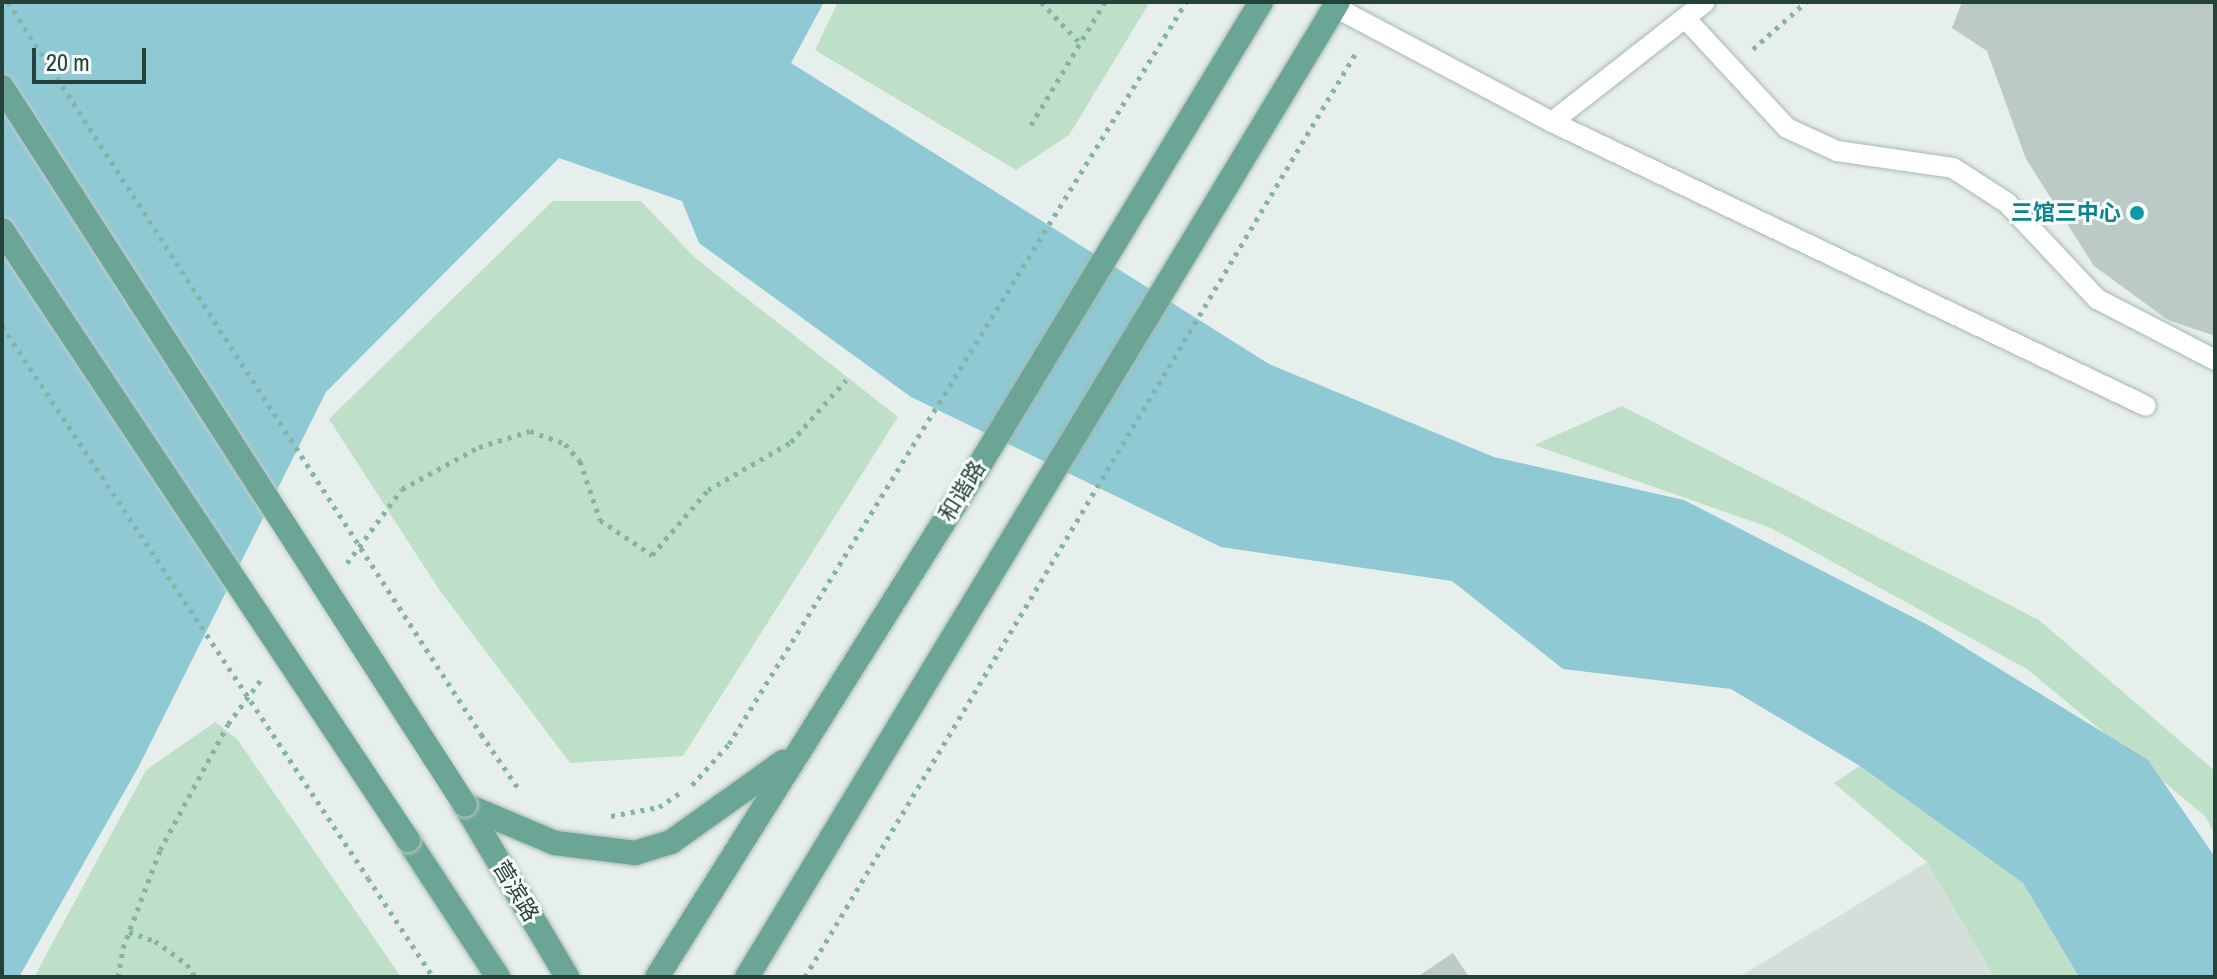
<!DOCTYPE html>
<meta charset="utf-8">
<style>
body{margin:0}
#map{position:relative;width:2217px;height:979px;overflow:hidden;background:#e6efeb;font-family:"Archivo Narrow","Noto Sans SC",sans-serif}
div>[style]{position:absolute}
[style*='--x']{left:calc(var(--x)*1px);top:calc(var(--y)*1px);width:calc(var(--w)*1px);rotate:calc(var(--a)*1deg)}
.built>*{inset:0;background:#d4dfda}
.green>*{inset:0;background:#bfe0c8}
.water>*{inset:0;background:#8ec9d4}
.building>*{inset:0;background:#bbcac4}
.path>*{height:5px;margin-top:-2.5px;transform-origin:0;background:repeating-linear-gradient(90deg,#86b3a5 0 4px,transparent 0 10px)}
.roads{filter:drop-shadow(0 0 2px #a8b8b2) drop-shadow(0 0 2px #a8b8b2)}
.service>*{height:20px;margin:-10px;padding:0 10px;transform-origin:10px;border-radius:10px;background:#fff}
.primary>*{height:24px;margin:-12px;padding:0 12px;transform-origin:12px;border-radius:12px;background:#6aa596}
.path-bridge>*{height:5px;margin-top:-2.5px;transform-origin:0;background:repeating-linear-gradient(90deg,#86b3a5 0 4px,transparent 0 10px)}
.bridges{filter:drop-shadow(0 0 2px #c2cac8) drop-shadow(0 0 2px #c2cac8)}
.primary-bridge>*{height:24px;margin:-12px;padding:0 12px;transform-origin:12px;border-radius:12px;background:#6aa596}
.dots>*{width:22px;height:22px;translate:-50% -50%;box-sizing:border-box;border:4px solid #f7fbf9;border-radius:50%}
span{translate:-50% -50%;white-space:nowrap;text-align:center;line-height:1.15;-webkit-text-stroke:6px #f7fbf9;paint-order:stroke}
.culture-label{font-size:22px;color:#0d838f;font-weight:700}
.right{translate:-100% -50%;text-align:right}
.street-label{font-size:22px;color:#24423a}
.frame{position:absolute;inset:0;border:4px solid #24423a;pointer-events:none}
.scale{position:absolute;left:32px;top:48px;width:114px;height:36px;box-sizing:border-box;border:4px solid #24423a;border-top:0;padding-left:10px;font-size:24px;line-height:28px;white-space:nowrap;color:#24423a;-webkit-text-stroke:6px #f7fbf9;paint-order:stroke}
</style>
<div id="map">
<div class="built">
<i style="clip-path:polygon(1927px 862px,1994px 977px,1739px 977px)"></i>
</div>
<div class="green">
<i style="clip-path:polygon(838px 2px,1150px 2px,1069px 135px,1016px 170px,815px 50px)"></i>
<i style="clip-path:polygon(553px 201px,641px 201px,694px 257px,898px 417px,683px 756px,570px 763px,438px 588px,329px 419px)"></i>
<i style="clip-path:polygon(1622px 406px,2039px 620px,2215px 771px,2215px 834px,2205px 816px,2027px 669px,1771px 528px,1534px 445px)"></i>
<i style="clip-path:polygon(215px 722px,237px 739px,401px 977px,34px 977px,146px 770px)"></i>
<i style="clip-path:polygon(1860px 766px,2023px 883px,2079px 977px,1994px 977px,1927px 862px,1834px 783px)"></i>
</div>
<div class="water">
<i style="clip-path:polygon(2px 2px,824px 2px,791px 63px,1269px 364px,1494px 457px,1684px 500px,1930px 626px,2148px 760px,2215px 857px,2215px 977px,2079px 977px,2023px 883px,1860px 766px,1731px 689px,1563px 669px,1452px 581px,1221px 547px,911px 397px,699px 243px,682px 201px,559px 158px,326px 392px,139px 766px,19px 977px,2px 977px)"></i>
</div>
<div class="building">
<i style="clip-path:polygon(1962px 2px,2215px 2px,2215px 336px,2168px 320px,2094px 266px,2026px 159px,1987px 51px,1952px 28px)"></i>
<i style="clip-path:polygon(1453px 953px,1469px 977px,1417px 977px)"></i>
</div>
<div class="path">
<i style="--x:1041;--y:2;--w:57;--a:46.4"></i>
<i style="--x:1753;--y:49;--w:71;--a:-41.6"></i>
<i style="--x:1031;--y:125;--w:144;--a:-59"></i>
<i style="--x:347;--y:563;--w:92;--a:-53.4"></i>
<i style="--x:402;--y:489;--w:88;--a:-28.6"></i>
<i style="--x:479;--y:447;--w:53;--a:-17.4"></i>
<i style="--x:530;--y:431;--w:37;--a:20"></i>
<i style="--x:565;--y:444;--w:23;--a:49"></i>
<i style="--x:580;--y:461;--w:62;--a:71.3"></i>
<i style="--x:600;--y:520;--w:63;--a:33.9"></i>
<i style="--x:652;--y:555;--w:86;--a:-49.3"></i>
<i style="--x:708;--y:490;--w:96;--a:-30"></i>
<i style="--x:791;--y:442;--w:83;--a:-48.4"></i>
<i style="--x:481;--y:734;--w:69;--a:55.6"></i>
<i style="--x:692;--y:785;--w:55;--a:-47.9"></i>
<i style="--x:729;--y:744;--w:871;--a:-58.37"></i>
<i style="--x:611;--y:816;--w:49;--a:-10.6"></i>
<i style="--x:659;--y:807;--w:25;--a:-34"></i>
<i style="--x:368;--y:878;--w:118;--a:56.7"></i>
<i style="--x:129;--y:932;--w:28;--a:19"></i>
<i style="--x:155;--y:941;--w:39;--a:36"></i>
<i style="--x:187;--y:964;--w:15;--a:58"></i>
<i style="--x:118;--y:977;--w:29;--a:-80"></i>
<i style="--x:123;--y:948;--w:105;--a:-69.3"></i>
<i style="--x:160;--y:850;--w:143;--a:-61.6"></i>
<i style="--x:228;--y:724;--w:57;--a:-53.5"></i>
<i style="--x:805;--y:977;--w:1078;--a:-59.2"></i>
</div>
<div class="roads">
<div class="service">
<i style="--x:1335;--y:7;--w:246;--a:27.9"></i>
<i style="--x:1552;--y:122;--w:658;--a:25.55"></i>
<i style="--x:1685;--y:18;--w:150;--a:47.2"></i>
<i style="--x:1787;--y:128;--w:55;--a:24.7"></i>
<i style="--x:1837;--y:151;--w:117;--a:8.3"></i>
<i style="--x:1953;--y:168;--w:64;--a:32.9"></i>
<i style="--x:2007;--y:203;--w:132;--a:46.8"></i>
<i style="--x:2097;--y:299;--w:133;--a:27.3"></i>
<i style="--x:1552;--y:122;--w:194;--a:-38.1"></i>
</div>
<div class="primary">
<i style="--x:465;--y:805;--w:98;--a:22.9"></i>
<i style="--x:555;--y:843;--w:81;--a:7.1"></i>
<i style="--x:635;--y:853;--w:38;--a:-17"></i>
<i style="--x:671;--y:842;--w:138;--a:-35.5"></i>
<i style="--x:465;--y:805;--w:200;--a:59.3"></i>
<i style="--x:408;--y:840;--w:164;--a:56.7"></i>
<i style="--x:657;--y:977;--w:604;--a:-57.78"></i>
<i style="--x:979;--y:466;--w:543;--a:-58.71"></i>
<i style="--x:747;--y:977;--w:1140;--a:-58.78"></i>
</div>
</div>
<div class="path-bridge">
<i style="--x:8;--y:2;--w:872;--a:57.13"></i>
<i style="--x:2;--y:326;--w:662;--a:56.45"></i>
</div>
<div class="bridges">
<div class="primary-bridge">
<i style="--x:2;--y:87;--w:854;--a:57.18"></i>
<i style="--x:2;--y:230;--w:733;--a:56.35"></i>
</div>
</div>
<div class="dots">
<i style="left:2137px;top:213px;background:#0f9aa8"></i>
</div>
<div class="culture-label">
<span class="right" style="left:2121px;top:213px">三馆三中心</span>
</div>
<div class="street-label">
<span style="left:962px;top:491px;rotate:-58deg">和谐路</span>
<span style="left:516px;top:891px;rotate:59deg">营滨路</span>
</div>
<div class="frame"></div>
<div class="scale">20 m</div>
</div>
